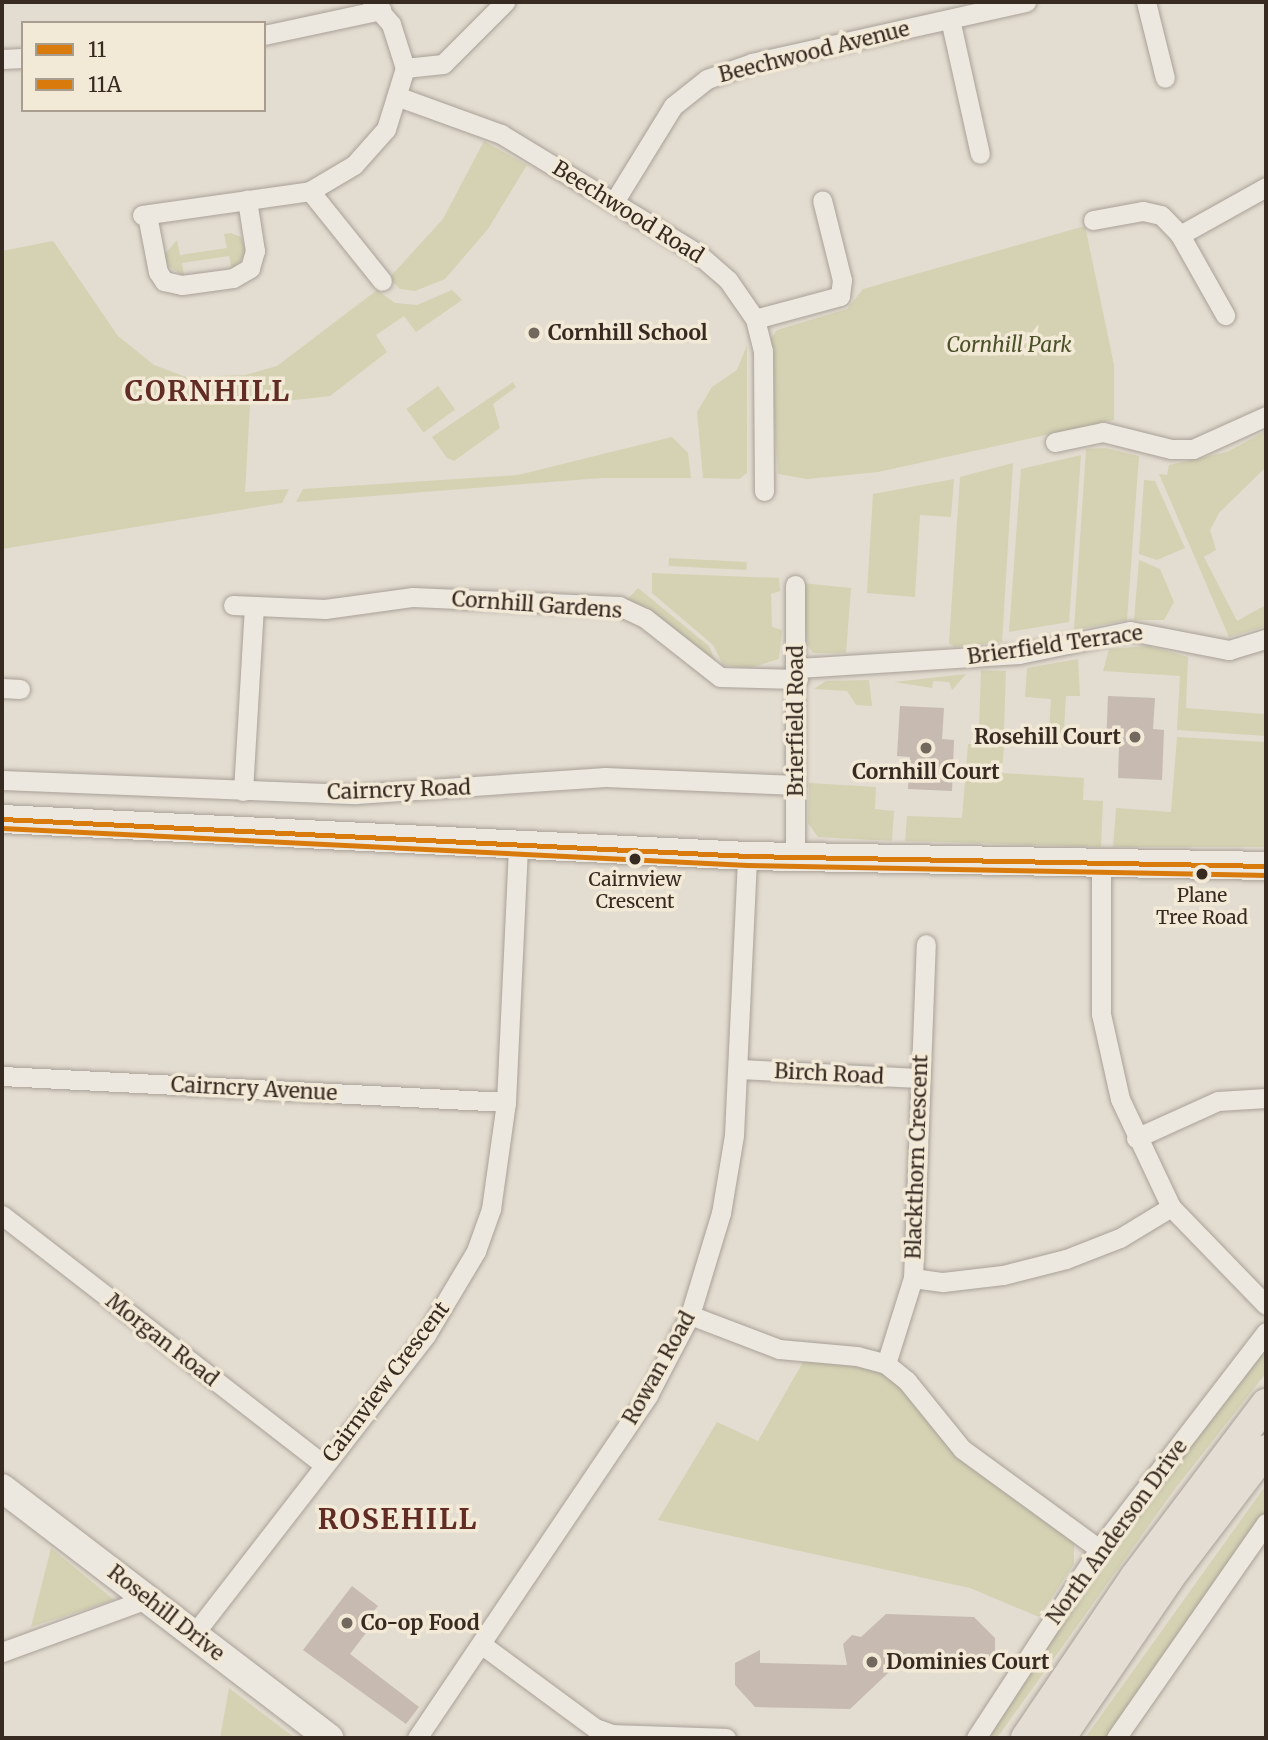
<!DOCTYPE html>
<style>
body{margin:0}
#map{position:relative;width:1268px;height:1740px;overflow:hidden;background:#e3dcd0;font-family:Merriweather,serif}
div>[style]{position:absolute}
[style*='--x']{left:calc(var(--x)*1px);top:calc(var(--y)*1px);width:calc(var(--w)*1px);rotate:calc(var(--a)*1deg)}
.green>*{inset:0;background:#d4d2b3;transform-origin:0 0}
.building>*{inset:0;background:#c6bab1}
.roads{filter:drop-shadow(0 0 2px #a9a198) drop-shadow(0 0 2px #a9a198)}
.street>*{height:19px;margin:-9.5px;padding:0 9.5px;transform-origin:9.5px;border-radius:9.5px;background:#ece8e0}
.secondary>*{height:28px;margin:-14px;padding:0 14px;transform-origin:14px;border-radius:14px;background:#ece8e0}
.primary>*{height:30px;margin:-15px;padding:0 15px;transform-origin:15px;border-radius:15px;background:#e3ddd3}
.bus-1>*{height:5px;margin:-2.5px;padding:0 2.5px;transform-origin:2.5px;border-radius:2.5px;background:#d97a0d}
.bus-2>*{height:5px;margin:-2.5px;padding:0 2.5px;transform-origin:2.5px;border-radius:2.5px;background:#d97a0d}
.dots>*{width:19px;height:19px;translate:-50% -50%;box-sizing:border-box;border:4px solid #f3e9d7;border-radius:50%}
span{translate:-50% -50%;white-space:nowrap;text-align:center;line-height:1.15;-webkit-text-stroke:7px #f3e9d7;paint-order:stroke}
.bus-label{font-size:19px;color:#372a21}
.street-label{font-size:21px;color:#372a21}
.poi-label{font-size:21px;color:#372a21;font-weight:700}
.left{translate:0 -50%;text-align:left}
.right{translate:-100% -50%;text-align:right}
.park-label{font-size:21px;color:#4b5229;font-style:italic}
.district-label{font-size:28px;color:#612c23;font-weight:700;letter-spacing:2px}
.frame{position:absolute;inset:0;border:4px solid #372a21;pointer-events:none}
.legend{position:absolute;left:21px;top:21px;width:245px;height:91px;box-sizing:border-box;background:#f3e9d7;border:2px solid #a89d8e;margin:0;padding:9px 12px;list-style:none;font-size:21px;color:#372a21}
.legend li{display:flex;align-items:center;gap:14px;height:35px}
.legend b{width:35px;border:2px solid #a89d8e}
</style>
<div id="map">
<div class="green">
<i style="clip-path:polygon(484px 141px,527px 165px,488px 229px,445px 279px,415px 291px,400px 289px,389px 278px,443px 219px)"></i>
<i style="clip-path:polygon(1085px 226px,1114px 365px,1114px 420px,878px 472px,807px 479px,778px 474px,769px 341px,777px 330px,847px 309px,863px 289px)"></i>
<i style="clip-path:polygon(231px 233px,241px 237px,247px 253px,232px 270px,229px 256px,182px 263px,184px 276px,165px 264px,164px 255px,177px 240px,180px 255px,227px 248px,224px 234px)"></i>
<i style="clip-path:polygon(53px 241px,118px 336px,154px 365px,186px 377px,245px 375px,277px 366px,377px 290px,395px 303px,417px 305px,452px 290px,462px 300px,416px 332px,404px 316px,376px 335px,387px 352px,330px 396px,250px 405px,245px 492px,289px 489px,282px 503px,2px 549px,2px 251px)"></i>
<i style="clip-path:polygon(747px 345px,747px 473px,739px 479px,703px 478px,697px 412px,712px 387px,737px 370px)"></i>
<i style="clip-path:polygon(513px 382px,516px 387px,493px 404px,500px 428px,454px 461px,447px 458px,432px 437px)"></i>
<i style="left:438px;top:386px;width:29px;height:39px;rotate:54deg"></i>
<i style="clip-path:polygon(1266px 431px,1266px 467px,1219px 513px,1210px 530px,1216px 550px,1204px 557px,1237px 621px,1266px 605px,1266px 626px,1229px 637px,1159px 474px,1167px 475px,1169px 465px,1227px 452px)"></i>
<i style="clip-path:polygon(672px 437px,688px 453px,691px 478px,602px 478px,296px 502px,303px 489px,518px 475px)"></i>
<i style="clip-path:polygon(1105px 448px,1139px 456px,1127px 620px,1074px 630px,1086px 449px)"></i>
<i style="clip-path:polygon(1081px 455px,1069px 622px,1009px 632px,1021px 469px)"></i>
<i style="clip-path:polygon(1013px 463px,1002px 642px,954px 647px,949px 643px,960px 477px)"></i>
<i style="clip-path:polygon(954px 479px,951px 517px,920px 515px,915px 597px,867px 593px,873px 494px)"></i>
<i style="clip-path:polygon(1144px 480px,1155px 481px,1185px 548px,1157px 560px,1139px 554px)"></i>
<i style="left:669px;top:558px;width:78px;height:8px;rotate:3deg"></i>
<i style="clip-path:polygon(1139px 560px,1160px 569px,1174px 602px,1164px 620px,1134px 620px)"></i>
<i style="clip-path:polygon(652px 573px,779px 578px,780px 591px,771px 594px,772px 627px,782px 630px,779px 659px,750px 668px,723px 665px,713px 645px,652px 593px)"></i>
<i style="clip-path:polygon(802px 583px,851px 588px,846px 653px,813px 653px,807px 645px)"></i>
<i style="clip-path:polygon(638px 588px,709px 646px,718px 668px,627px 600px)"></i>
<i style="clip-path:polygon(1148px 646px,1188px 657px,1186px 708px,1264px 714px,1266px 736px,1177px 730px,1180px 676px,1103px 671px,1109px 649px)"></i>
<i style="clip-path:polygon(1078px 659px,1080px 696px,1066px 696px,1063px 745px,1048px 744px,1051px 699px,1025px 697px,1027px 668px)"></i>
<i style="left:1006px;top:671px;width:70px;height:25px;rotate:92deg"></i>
<i style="clip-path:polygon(966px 674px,952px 690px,949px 682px,933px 681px,932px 688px,894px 682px)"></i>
<i style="clip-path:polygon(869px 680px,872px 706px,856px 705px,847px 691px,814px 689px,826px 681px)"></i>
<i style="clip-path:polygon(1177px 737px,1266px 742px,1266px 847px,1113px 847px,1116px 808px,1171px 812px)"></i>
<i style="clip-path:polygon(968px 744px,1004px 746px,1002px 773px,1084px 778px,1083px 800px,1103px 801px,1101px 847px,905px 841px,907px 816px,962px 818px)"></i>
<i style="clip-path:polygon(809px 783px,876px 787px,875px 809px,894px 811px,892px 841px,818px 837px,808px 823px)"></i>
<i style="clip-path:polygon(1266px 1344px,1266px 1373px,1174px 1490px,997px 1738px,983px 1738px,1103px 1556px)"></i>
<i style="clip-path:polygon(803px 1362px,852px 1363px,881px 1372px,902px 1389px,957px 1457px,1074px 1541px,1074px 1564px,1039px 1617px,970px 1588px,658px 1520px,717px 1422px,758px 1441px)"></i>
<i style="clip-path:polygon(1266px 1485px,1266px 1510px,1106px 1738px,1085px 1738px)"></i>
<i style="clip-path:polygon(51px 1548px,114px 1600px,31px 1627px)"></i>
<i style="clip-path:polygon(229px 1688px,295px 1738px,220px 1738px)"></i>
</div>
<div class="building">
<i style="clip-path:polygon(1108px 696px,1155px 698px,1153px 729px,1164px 730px,1162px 780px,1118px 778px,1119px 746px,1106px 745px)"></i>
<i style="clip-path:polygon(900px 706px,944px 708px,942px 739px,954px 740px,952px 791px,908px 789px,910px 757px,897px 756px)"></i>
<i style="clip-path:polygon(352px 1586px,378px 1606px,366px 1620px,372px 1625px,350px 1654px,419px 1707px,406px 1724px,303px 1650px)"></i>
<i style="clip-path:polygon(886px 1614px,974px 1617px,995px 1638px,995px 1660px,970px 1673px,970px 1660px,904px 1658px,850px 1709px,755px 1707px,735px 1685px,735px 1663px,760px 1650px,760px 1663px,847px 1665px,843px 1644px,852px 1635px,861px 1637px)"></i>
</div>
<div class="roads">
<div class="street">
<i style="--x:1146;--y:2;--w:78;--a:76"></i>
<i style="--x:950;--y:19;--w:138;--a:77.5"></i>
<i style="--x:264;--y:35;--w:120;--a:-12.1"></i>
<i style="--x:2;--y:59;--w:21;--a:-3"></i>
<i style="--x:405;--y:68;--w:38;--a:-6"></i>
<i style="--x:443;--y:64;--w:88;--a:-45"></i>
<i style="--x:399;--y:97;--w:109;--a:19.9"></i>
<i style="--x:501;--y:134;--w:229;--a:31.3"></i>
<i style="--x:697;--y:253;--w:41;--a:41.1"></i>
<i style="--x:728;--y:280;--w:47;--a:55.3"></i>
<i style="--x:755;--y:319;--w:33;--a:76"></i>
<i style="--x:763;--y:351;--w:140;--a:89.6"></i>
<i style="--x:310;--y:191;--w:115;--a:51.3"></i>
<i style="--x:614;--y:202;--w:113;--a:-58.4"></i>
<i style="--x:673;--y:106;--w:43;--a:-38.5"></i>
<i style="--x:707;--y:79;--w:48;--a:-19.6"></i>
<i style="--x:752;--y:63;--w:281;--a:-12.6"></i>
<i style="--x:142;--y:215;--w:170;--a:-8.1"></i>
<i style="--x:310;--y:191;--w:51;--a:-30.6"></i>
<i style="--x:354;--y:165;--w:48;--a:-48.4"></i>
<i style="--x:386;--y:129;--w:64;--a:-72.7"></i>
<i style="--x:405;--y:68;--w:46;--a:-107.7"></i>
<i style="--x:391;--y:24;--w:29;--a:-131"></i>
<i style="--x:147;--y:215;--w:58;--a:79.1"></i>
<i style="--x:158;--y:272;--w:11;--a:56"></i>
<i style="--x:164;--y:281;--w:18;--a:13"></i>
<i style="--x:182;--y:285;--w:51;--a:-7.8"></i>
<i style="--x:233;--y:278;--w:20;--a:-30"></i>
<i style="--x:250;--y:268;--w:18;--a:-74"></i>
<i style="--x:255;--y:251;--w:52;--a:-98.9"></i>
<i style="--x:1093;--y:220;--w:51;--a:-10.2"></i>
<i style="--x:1143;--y:211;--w:18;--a:13"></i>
<i style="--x:1161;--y:215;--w:28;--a:46"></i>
<i style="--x:1180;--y:235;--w:92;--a:60.6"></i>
<i style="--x:1180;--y:235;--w:98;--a:-29.2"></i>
<i style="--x:755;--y:319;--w:88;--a:-15.1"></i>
<i style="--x:840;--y:296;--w:16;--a:-83"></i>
<i style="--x:842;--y:280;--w:82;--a:-104"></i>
<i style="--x:1055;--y:442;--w:49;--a:-11.8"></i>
<i style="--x:1103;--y:432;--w:70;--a:14"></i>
<i style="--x:1171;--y:449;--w:22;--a:0"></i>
<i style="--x:1193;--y:449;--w:80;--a:-24.3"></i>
<i style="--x:795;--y:585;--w:273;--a:90"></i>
<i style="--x:233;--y:605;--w:92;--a:2.5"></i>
<i style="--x:325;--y:609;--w:89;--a:-7.8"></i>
<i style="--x:413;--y:597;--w:206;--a:2.5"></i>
<i style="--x:619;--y:606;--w:29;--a:25"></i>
<i style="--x:645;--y:618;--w:95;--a:38.2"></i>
<i style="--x:720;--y:677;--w:78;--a:1.5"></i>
<i style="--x:798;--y:668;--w:221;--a:-3.6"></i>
<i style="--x:1019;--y:654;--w:113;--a:-11.7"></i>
<i style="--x:1130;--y:631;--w:101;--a:10.9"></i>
<i style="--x:1229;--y:650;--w:39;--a:-17"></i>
<i style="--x:2;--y:688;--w:18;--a:3"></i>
<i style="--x:2;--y:780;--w:354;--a:2.3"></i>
<i style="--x:356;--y:794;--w:250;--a:-3.9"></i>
<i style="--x:605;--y:777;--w:191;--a:2.4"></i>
<i style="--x:243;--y:791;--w:184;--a:-86.6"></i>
<i style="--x:1101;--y:866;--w:148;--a:90"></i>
<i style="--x:1101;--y:1014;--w:87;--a:77.4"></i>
<i style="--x:1120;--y:1099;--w:119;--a:64.7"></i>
<i style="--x:1171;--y:1207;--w:136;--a:45.9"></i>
<i style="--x:739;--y:1069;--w:180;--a:2.9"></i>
<i style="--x:2;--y:1076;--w:505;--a:2.95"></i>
<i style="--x:1136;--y:1138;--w:90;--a:-24.3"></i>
<i style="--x:1218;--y:1101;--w:48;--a:-3.6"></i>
<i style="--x:2;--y:1215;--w:406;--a:37.8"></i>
<i style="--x:913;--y:1278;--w:30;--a:8"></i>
<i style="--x:943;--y:1282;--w:60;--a:-6.7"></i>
<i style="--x:1003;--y:1275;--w:65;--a:-14.3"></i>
<i style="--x:1066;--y:1259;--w:58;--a:-21.3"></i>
<i style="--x:1120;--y:1238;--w:60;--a:-31.3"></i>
<i style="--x:690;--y:1315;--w:95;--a:20.9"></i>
<i style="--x:779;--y:1349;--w:78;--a:5.1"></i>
<i style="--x:857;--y:1356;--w:30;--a:15"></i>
<i style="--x:886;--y:1364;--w:27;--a:39"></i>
<i style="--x:907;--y:1381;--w:87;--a:51"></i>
<i style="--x:962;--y:1449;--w:170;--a:36.1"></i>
<i style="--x:886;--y:1364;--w:90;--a:-72.6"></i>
<i style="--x:913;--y:1278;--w:334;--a:-87.8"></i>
<i style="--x:194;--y:1634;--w:378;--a:-52.2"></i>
<i style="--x:426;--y:1335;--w:98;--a:-59.2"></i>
<i style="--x:476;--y:1251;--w:45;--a:-70.3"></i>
<i style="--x:491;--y:1209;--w:108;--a:-82"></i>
<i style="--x:506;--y:1102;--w:257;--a:-87.3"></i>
<i style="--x:481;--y:1644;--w:142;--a:36.4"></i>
<i style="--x:595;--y:1728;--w:18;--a:19"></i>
<i style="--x:612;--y:1734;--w:114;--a:2"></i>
<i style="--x:2;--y:1652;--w:154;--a:-20.1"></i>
<i style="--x:417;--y:1738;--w:414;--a:-56"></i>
<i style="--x:648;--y:1395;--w:90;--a:-62.3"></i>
<i style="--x:690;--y:1315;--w:107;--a:-73.1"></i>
<i style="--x:721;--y:1213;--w:79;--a:-80.5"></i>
<i style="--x:734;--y:1135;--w:279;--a:-87.3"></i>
<i style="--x:976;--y:1738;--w:225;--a:-56.9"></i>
<i style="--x:1099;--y:1549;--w:274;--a:-52.4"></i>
<i style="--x:1116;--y:1738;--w:262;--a:-55.1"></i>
</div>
<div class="secondary">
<i style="--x:2;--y:819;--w:746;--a:2.84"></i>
<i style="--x:747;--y:856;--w:519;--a:1.1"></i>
<i style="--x:2;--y:1488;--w:412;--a:37.4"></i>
</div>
<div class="primary">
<i style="--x:1026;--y:1738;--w:194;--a:-55.9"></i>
<i style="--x:1135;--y:1577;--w:217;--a:-52.9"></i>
<i style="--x:1060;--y:1738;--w:194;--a:-55.7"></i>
<i style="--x:1169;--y:1578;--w:161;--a:-52.8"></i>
</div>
</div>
<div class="bus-1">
<i style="--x:2;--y:819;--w:746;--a:2.84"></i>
<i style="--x:747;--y:856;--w:519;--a:1.1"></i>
</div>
<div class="bus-2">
<i style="--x:2;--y:828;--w:746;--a:2.84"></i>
<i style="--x:747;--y:865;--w:519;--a:1.1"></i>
</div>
<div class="dots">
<i style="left:534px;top:333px;background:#73685e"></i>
<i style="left:1135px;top:737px;background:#73685e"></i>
<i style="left:926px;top:748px;background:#73685e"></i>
<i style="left:635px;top:859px;background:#372a21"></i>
<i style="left:1202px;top:874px;background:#372a21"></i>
<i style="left:347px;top:1623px;background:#73685e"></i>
<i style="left:872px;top:1662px;background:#73685e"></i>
</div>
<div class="bus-label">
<span style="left:635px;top:891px">Cairnview<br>Crescent</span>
<span style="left:1202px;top:907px">Plane<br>Tree Road</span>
</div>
<div class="street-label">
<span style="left:814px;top:52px;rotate:-14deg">Beechwood Avenue</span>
<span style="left:628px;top:212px;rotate:32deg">Beechwood Road</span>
<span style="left:537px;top:605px;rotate:4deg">Cornhill Gardens</span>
<span style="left:1055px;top:645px;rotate:-8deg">Brierfield Terrace</span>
<span style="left:796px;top:721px;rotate:-90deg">Brierfield Road</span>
<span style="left:399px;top:790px;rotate:-2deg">Cairncry Road</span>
<span style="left:829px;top:1074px;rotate:3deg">Birch Road</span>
<span style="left:254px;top:1089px;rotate:3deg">Cairncry Avenue</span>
<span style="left:917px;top:1157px;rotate:-88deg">Blackthorn Crescent</span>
<span style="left:162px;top:1340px;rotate:38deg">Morgan Road</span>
<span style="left:659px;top:1368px;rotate:-61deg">Rowan Road</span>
<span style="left:386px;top:1382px;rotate:-53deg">Cairnview Crescent</span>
<span style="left:1117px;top:1532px;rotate:-54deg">North Anderson Drive</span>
<span style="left:166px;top:1613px;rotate:38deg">Rosehill Drive</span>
</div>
<div class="poi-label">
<span class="left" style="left:548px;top:333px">Cornhill School</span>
<span class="right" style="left:1121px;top:737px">Rosehill Court</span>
<span style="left:926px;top:772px">Cornhill Court</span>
<span class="left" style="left:361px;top:1623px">Co-op Food</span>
<span class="left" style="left:886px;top:1662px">Dominies Court</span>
</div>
<div class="park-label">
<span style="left:1009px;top:345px">Cornhill Park</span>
</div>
<div class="district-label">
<span style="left:208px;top:391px">CORNHILL</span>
<span style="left:398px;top:1519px">ROSEHILL</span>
</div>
<div class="frame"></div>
<ul class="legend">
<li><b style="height:9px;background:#d97a0d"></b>11</li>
<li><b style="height:9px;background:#d97a0d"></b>11A</li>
</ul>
</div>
